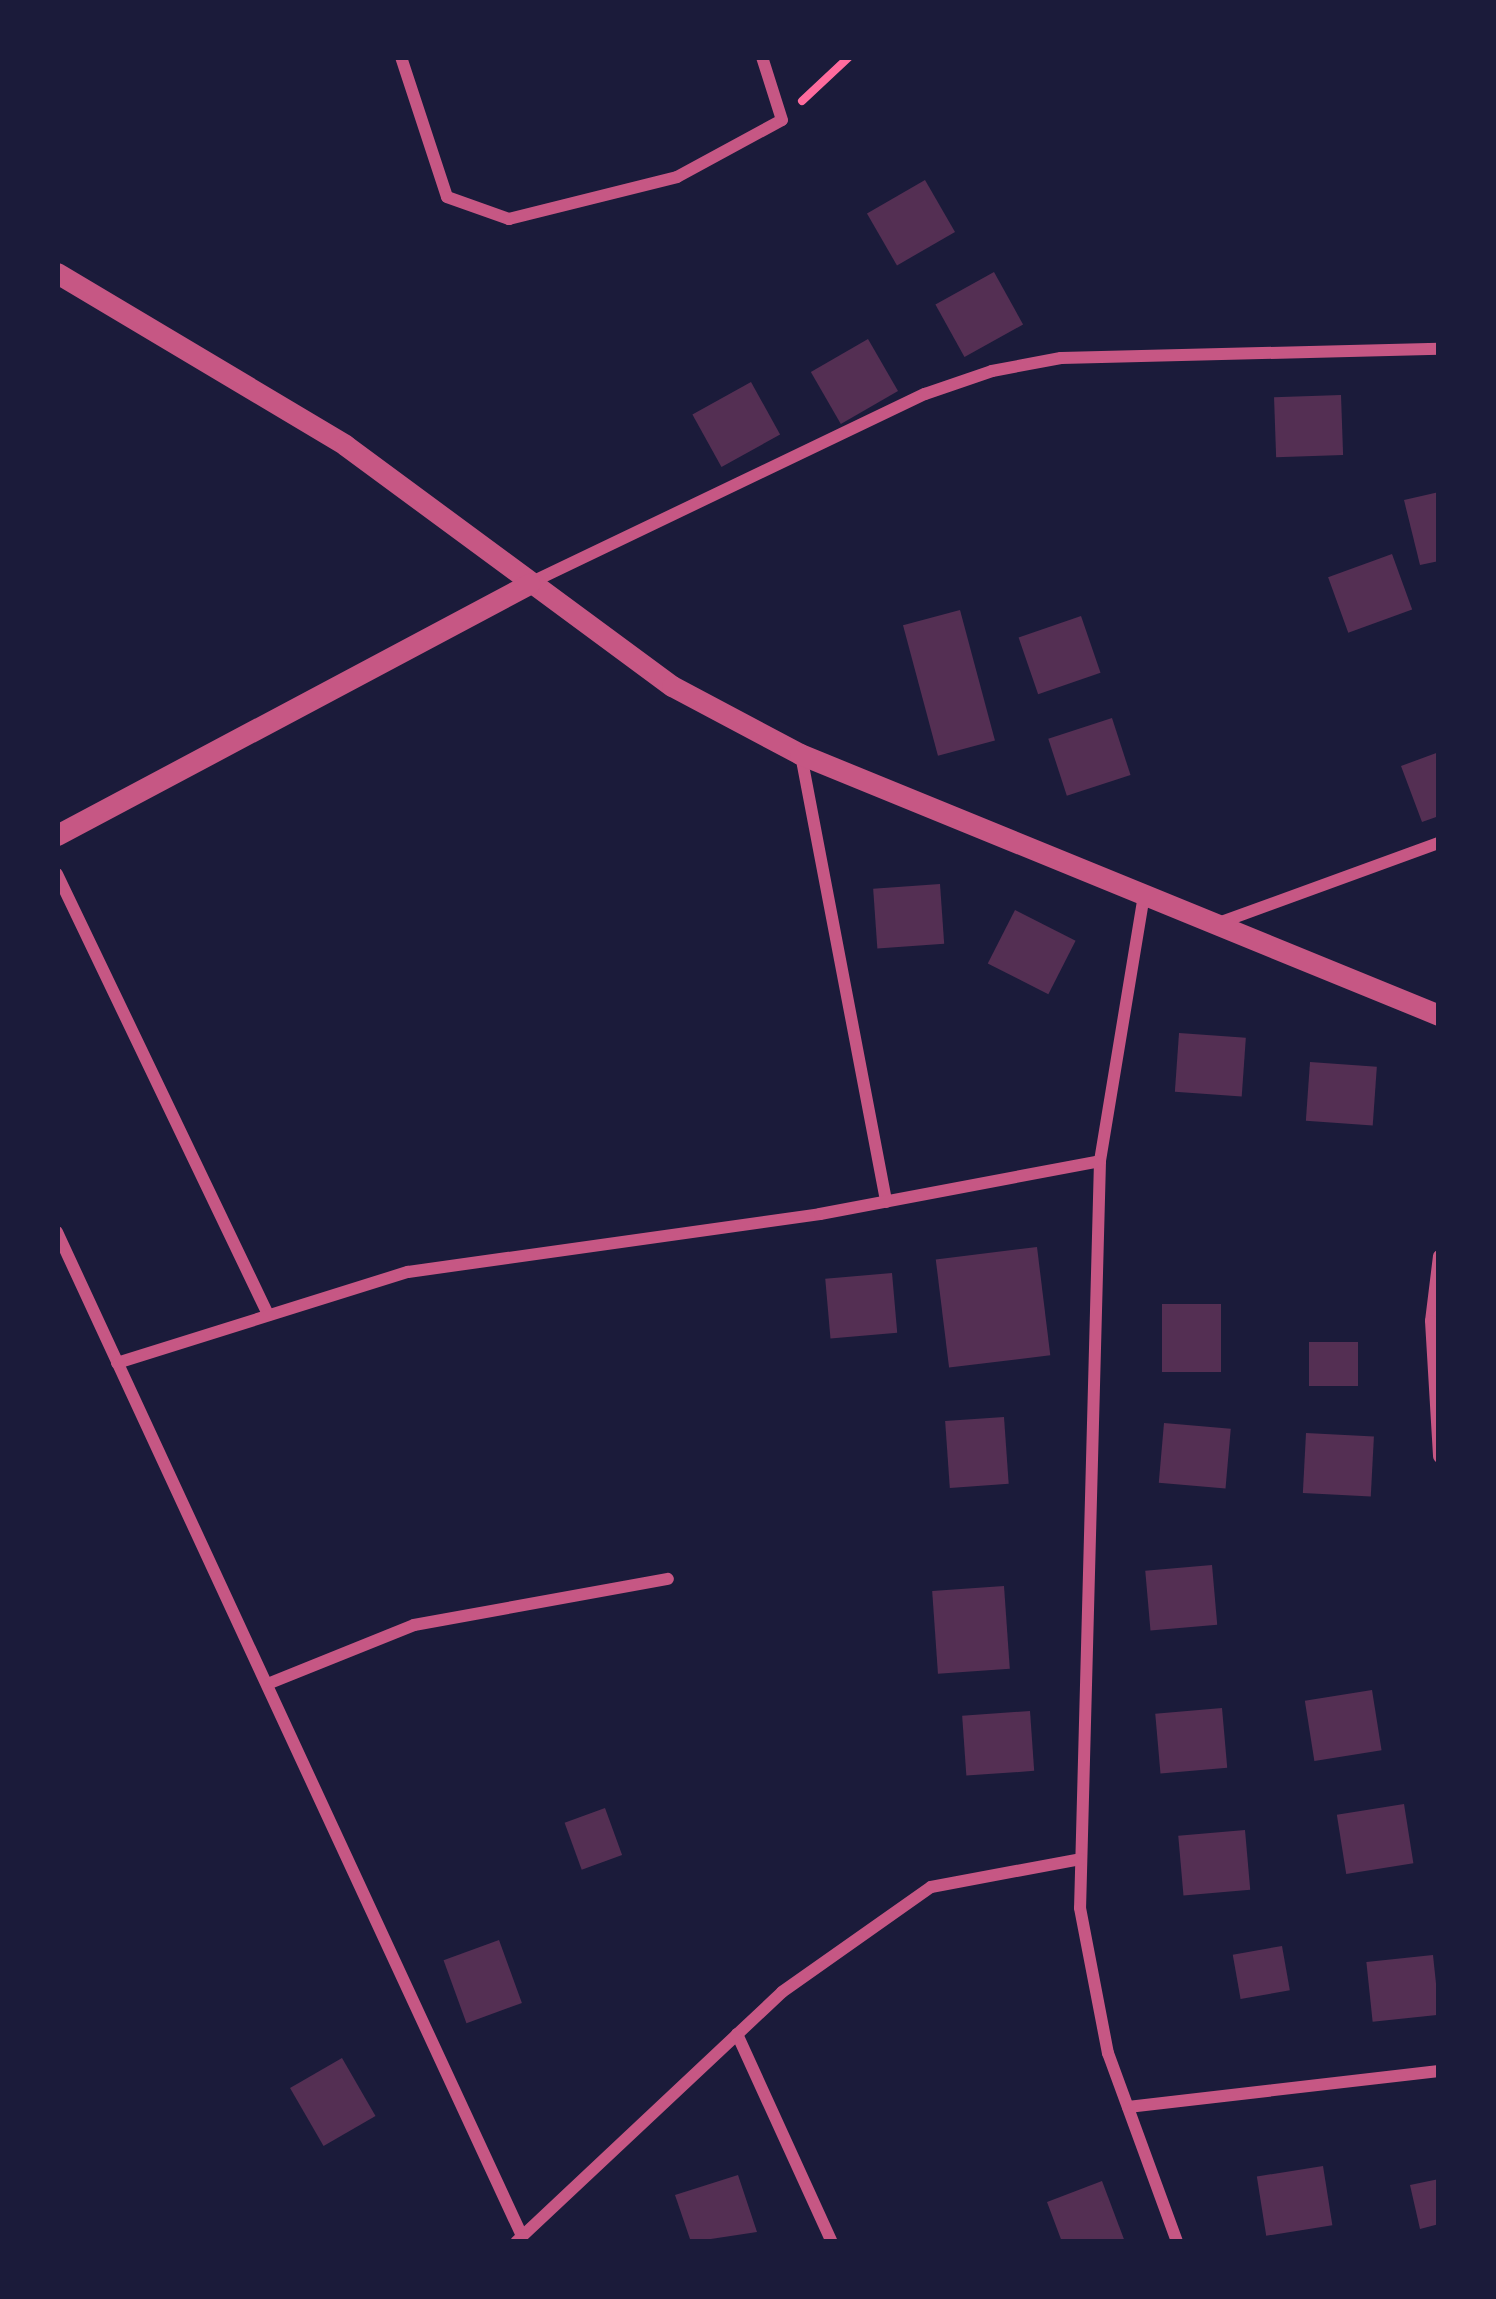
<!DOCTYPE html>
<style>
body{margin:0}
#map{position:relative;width:1496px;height:2299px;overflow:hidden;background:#1b1b3a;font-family:Rubik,sans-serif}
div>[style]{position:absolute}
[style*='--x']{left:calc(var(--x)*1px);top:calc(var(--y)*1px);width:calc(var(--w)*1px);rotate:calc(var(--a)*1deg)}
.building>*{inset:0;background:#542f53;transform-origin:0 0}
.path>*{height:8px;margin:-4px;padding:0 4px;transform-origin:4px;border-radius:4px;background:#ff6b9d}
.minor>*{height:12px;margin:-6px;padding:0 6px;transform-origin:6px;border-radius:6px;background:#c65784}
.tertiary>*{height:21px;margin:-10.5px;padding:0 10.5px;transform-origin:10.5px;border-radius:10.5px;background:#c65784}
span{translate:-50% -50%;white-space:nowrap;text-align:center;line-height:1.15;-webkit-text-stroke:9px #1b1b3a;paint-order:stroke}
.frame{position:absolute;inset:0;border:60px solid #1b1b3a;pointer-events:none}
</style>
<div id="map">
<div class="building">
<i style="left:925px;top:180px;width:60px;height:67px;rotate:60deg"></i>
<i style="left:994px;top:272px;width:60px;height:67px;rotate:61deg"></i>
<i style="left:868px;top:339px;width:60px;height:66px;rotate:60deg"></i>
<i style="left:751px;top:382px;width:60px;height:67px;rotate:61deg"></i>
<i style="left:1341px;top:395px;width:60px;height:67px;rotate:88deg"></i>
<i style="clip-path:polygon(1439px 492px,1439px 561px,1420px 565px,1404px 500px)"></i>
<i style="left:1392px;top:554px;width:59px;height:68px;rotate:70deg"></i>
<i style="left:960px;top:610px;width:135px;height:59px;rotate:75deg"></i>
<i style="left:1081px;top:616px;width:60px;height:66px;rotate:71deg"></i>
<i style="left:1112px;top:718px;width:60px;height:67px;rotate:72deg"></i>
<i style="clip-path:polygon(1439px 752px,1439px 816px,1422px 822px,1401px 766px)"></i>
<i style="left:940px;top:884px;width:60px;height:67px;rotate:86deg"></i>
<i style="left:1015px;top:910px;width:68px;height:60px;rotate:27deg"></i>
<i style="left:1179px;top:1033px;width:67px;height:59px;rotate:4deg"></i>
<i style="left:1310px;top:1062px;width:67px;height:59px;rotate:4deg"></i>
<i style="left:1037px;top:1247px;width:109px;height:102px;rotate:83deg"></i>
<i style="left:892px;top:1273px;width:60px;height:67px;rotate:85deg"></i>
<i style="left:1162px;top:1304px;width:59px;height:68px"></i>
<i style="left:1309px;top:1342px;width:49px;height:44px"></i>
<i style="left:1004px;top:1417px;width:67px;height:59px;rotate:86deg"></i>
<i style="left:1164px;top:1423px;width:67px;height:60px;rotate:5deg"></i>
<i style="left:1306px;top:1433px;width:68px;height:60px;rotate:3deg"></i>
<i style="left:1212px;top:1565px;width:60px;height:67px;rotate:85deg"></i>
<i style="left:1004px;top:1586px;width:83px;height:72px;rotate:86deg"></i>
<i style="left:1372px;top:1690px;width:61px;height:68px;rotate:81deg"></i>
<i style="left:1222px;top:1708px;width:60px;height:67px;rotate:85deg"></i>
<i style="left:1030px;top:1711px;width:60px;height:68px;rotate:86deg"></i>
<i style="left:1404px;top:1804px;width:60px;height:68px;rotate:81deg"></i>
<i style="left:605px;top:1808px;width:50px;height:43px;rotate:70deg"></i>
<i style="left:1245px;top:1830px;width:60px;height:67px;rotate:85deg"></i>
<i style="left:499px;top:1940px;width:67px;height:59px;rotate:70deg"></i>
<i style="left:1282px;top:1946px;width:45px;height:50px;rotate:80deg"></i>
<i style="left:1433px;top:1955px;width:60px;height:67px;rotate:84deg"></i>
<i style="left:342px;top:2058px;width:67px;height:60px;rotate:60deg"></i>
<i style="left:1323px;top:2166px;width:60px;height:67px;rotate:81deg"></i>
<i style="clip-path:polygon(738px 2175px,757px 2232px,691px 2242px,675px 2195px)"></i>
<i style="clip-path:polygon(1439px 2179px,1439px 2224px,1420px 2229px,1410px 2185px)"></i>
<i style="clip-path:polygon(1102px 2181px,1125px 2242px,1062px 2242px,1047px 2202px)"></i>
</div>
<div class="path">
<i style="--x:802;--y:101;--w:64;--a:-43.1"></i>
</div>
<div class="minor">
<i style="--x:401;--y:57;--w:147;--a:71.8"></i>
<i style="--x:447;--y:197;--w:66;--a:19.5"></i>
<i style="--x:509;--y:219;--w:173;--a:-14"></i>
<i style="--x:677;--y:177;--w:119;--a:-28.5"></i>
<i style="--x:782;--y:120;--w:66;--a:-107.6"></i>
<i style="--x:530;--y:583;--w:438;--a:-25.6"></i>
<i style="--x:925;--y:394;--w:71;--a:-18.9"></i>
<i style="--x:992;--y:371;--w:70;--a:-10.7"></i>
<i style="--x:1061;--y:358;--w:378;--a:-1.4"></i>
<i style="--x:801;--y:755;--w:455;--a:79.2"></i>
<i style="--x:57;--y:874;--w:489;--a:64.4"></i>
<i style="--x:1144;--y:895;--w:270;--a:99.4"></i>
<i style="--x:1100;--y:1161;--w:747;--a:91.53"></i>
<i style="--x:1080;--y:1908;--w:148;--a:79.1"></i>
<i style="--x:1108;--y:2053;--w:201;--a:69.9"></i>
<i style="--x:1216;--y:924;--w:237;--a:-20"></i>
<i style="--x:57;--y:1232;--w:1106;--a:65.15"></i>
<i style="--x:1439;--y:1256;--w:65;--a:97"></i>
<i style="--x:1431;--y:1321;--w:136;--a:86.6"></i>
<i style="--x:117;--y:1363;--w:305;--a:-17.4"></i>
<i style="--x:408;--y:1272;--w:416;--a:-8"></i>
<i style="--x:820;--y:1214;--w:285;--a:-10.7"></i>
<i style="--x:270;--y:1683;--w:155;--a:-21.9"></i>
<i style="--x:414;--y:1625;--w:258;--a:-10.3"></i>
<i style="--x:737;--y:2034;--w:229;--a:65.5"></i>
<i style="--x:1128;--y:2107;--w:313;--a:-6.6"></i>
<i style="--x:516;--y:2242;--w:365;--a:-43.2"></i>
<i style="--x:782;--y:1992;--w:182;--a:-35.2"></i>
<i style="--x:931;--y:1887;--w:152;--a:-10.6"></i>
</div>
<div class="tertiary">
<i style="--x:57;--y:273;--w:335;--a:30.8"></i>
<i style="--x:345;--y:445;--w:406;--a:36.4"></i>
<i style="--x:672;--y:686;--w:145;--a:28"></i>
<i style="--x:800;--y:754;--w:690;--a:22.22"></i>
<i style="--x:57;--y:835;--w:535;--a:-28"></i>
</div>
<div class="frame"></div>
</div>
